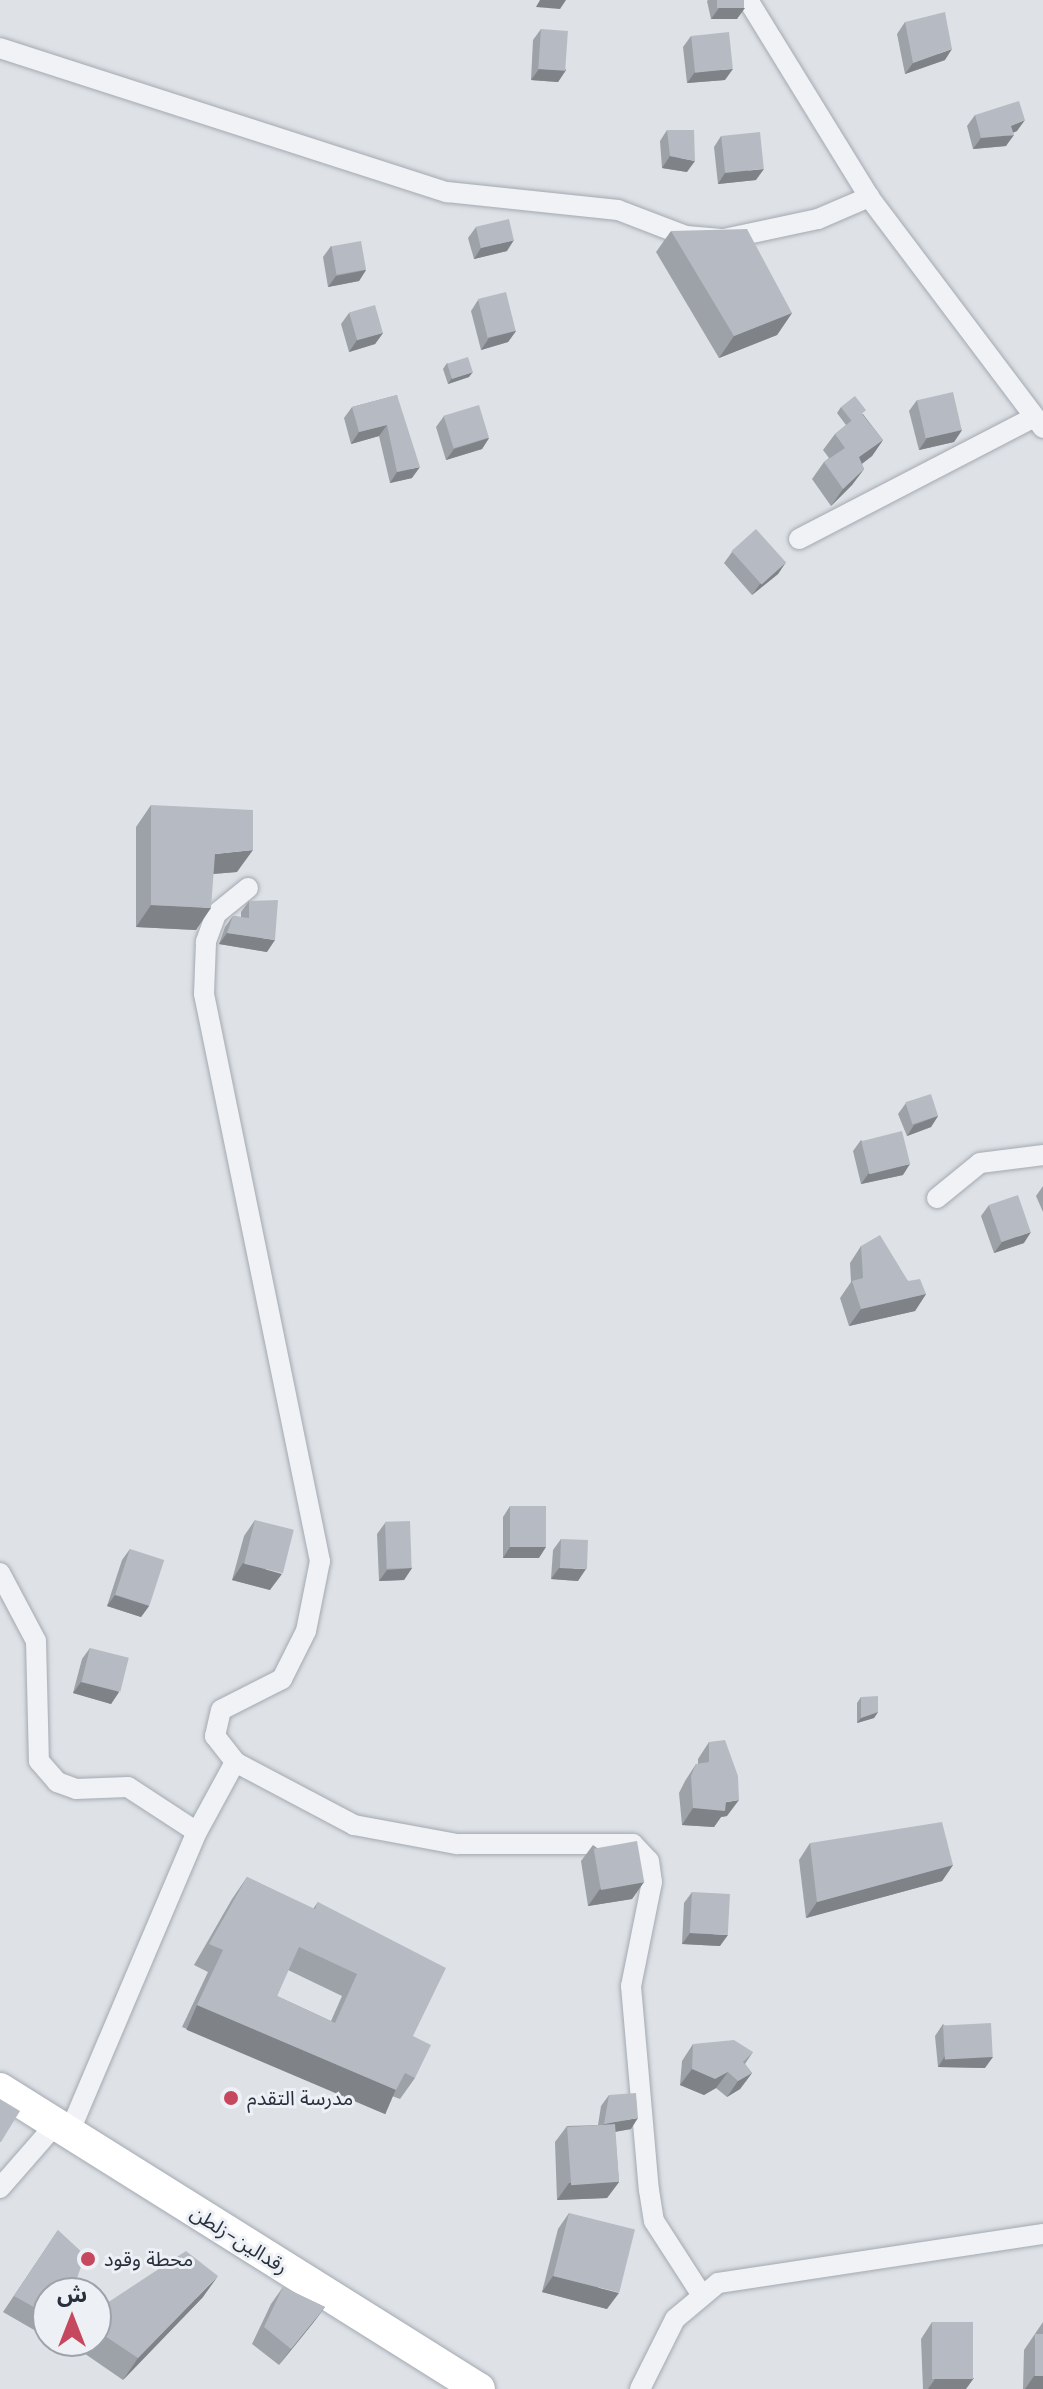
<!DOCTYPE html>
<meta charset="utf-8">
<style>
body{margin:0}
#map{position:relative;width:1043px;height:2389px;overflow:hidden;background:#dee2e7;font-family:"DM Sans","Noto Sans Arabic",sans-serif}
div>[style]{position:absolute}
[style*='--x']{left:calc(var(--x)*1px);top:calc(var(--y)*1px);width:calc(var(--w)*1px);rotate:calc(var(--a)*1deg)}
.roads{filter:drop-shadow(0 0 2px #a4a9b1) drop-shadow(0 0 2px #a4a9b1)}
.street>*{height:20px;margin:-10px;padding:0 10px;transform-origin:10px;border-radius:10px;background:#f0f2f5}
.primary>*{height:32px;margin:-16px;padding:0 16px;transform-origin:16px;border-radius:16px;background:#fff}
.wall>*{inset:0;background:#9da1a8}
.shaded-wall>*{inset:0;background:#7f8388;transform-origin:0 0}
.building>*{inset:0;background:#b6bbc3;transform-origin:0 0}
.dots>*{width:22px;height:22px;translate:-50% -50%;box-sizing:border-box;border:4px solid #edf0f5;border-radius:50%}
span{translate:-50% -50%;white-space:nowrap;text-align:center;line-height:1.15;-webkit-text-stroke:6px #edf0f5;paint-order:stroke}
.poi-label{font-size:20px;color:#28303d}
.left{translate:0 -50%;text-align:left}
.street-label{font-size:20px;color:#28303d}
.north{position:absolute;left:32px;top:2277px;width:80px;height:80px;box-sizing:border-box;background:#edf0f5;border:2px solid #9ea3ab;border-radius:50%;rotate:0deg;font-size:22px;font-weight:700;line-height:32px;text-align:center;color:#28303d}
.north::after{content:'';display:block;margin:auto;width:28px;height:36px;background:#c6485e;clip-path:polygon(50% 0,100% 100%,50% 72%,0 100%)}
</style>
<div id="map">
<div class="roads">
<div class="street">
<i style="--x:748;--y:0;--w:231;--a:58.4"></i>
<i style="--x:869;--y:197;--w:289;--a:53"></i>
<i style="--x:0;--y:48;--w:470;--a:17.9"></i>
<i style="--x:447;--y:192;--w:172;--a:6"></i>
<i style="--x:618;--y:210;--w:73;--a:20.9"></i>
<i style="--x:686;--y:236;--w:38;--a:5"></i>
<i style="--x:724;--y:239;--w:96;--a:-12"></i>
<i style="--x:818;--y:219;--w:56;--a:-23.3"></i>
<i style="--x:799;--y:539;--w:265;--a:-27.4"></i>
<i style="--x:248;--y:888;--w:41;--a:140.9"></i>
<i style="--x:216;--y:914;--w:30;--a:110"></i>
<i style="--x:206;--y:942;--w:52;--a:92.2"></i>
<i style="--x:204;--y:994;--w:579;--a:78.44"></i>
<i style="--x:320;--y:1561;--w:71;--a:101.3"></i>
<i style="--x:306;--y:1631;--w:54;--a:116.6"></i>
<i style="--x:282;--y:1679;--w:68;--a:153.1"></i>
<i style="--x:221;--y:1710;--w:27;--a:103"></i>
<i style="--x:215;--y:1736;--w:33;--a:52"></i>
<i style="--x:235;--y:1762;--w:135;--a:27.9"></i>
<i style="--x:354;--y:1825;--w:105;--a:10.5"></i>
<i style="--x:457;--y:1844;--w:176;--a:0"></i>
<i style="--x:633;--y:1844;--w:23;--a:47"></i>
<i style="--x:649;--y:1861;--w:21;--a:82"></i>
<i style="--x:652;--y:1882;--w:106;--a:101.4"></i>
<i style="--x:631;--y:1986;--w:205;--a:85"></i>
<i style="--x:649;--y:2190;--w:31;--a:81"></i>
<i style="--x:654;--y:2221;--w:87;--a:57.2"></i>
<i style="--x:937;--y:1198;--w:55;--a:-39.1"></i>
<i style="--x:980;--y:1163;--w:64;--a:-7.2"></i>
<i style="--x:0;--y:1573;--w:77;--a:62.1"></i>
<i style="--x:36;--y:1641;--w:120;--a:88.6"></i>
<i style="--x:39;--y:1761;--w:28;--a:49"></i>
<i style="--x:57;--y:1782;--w:20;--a:20"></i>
<i style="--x:76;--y:1789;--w:52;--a:-2.2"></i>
<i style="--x:128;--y:1787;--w:82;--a:33.1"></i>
<i style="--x:69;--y:2133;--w:327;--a:-67"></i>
<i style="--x:197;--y:1832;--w:80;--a:-61.5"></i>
<i style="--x:0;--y:2188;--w:84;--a:-48.9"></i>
<i style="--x:640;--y:2389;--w:78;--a:-63.4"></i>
<i style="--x:675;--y:2319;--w:56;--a:-39.9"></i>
<i style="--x:718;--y:2283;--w:329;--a:-8.6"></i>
</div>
<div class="primary">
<i style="--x:0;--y:2089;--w:565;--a:32.06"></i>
</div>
</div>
<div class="wall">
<i style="clip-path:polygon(708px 0,744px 0,737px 19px,711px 19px,707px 1px)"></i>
<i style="clip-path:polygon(905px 22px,945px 60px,905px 74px,897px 34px)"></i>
<i style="clip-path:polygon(541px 29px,566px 70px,558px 82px,531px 80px,533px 40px)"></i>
<i style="clip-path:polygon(691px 36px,725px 80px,687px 83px,683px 47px)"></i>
<i style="clip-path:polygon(975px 115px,1017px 131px,1013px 132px,1006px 146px,973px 149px,967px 126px)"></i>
<i style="clip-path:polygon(667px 130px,687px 172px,662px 168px,660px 141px)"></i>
<i style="clip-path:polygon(721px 136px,756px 180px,718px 184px,714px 147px)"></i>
<i style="clip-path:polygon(476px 227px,507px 251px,474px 259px,468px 238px)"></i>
<i style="clip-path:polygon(671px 231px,792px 313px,777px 335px,719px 358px,656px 252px)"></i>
<i style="clip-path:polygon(331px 246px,366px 270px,359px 281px,328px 287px,323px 257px)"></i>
<i style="clip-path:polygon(478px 300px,516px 331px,508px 342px,481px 350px,471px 311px)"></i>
<i style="clip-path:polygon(349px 313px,383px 333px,375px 344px,349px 352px,341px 324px)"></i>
<i style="clip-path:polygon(447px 363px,469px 377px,448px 384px,443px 369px)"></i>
<i style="clip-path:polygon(397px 395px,412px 478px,390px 483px,379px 436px,351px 444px,344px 418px,352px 407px)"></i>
<i style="clip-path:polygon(917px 400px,962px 430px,954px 442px,919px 450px,909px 411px)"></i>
<i style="clip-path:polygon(841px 407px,863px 414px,883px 440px,872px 456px,862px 464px,864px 469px,852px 485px,831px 506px,812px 479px,824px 462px,829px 458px,823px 450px,835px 434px,846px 425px,837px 413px)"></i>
<i style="clip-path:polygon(444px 416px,489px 438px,482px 449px,446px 460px,436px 427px)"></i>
<i style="clip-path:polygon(732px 552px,786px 562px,778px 574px,752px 595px,724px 563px)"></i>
<i style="clip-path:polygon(151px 805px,237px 872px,213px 874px,196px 930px,136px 927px,136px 827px)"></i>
<i style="clip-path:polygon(249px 901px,267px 952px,219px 944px,225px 927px,233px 916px,241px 917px,241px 912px)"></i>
<i style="clip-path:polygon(906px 1103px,938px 1116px,931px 1127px,907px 1136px,898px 1114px)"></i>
<i style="clip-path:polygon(861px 1140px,903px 1175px,861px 1184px,853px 1151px)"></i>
<i style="clip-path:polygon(1043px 1186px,1043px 1212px,1036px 1196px)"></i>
<i style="clip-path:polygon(989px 1205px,1024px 1243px,994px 1253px,981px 1216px)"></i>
<i style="clip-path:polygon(861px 1246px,926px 1294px,915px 1311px,849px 1326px,840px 1298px,851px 1282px,850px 1263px)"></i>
<i style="clip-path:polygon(510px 1506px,539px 1558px,503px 1558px,503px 1517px)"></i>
<i style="clip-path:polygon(255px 1520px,270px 1590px,232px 1580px,244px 1536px)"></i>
<i style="clip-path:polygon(385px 1523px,412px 1568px,404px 1580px,379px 1581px,377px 1534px)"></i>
<i style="clip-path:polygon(561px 1539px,578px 1581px,551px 1579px,553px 1550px)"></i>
<i style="clip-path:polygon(130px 1549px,149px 1606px,141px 1617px,107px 1606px,122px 1560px)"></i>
<i style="clip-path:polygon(90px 1648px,119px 1692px,111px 1704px,73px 1693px,82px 1659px)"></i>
<i style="clip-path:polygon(861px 1697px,878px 1712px,874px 1718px,857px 1723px,857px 1703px)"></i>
<i style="clip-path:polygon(709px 1742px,727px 1816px,721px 1817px,714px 1827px,682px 1825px,679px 1793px,685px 1781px,696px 1764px,698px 1764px,698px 1759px)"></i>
<i style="clip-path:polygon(810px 1843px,953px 1865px,942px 1881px,806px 1918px,799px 1860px)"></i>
<i style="clip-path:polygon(593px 1845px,644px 1882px,632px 1899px,588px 1906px,581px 1861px)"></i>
<i style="clip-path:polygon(evenodd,247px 1877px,313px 1909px,318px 1902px,413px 2036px,415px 2078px,400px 2099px,392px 2096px,381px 2112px,182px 2027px,208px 1972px,194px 1965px,232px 1899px,247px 1877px,288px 1970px,342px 1996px,331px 2021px,277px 1996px,288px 1970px)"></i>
<i style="clip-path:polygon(692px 1892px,720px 1946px,682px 1944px,684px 1903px)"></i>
<i style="clip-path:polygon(943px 2024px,985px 2068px,938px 2067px,935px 2036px)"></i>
<i style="clip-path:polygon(693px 2044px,753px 2052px,745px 2064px,752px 2073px,740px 2089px,727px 2097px,716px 2088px,704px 2095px,680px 2085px,682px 2061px)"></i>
<i style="clip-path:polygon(609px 2095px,631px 2129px,615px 2132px,619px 2182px,607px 2198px,557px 2200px,555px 2142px,567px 2126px,598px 2125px,601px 2106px)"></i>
<i style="clip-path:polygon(569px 2213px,607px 2309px,542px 2292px,558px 2229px)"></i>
<i style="clip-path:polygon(58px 2230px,48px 2293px,48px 2338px,3px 2312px)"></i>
<i style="clip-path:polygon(283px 2287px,325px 2307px,313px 2323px,279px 2365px,252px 2344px,271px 2304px)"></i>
<i style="clip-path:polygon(203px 2297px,123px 2380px,78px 2349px,82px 2341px,96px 2341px,96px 2318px,107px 2303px)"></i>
<i style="clip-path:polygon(932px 2322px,966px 2389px,923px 2389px,921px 2339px)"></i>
<i style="clip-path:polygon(1043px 2322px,1043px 2389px,1023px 2389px,1024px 2350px)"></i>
</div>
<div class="shaded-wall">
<i style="clip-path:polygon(540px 0,566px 0,560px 9px,536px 7px)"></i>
<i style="clip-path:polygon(719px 8px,745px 8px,737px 19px,711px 19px)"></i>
<i style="clip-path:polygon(952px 49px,945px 60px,905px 74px,913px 63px)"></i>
<i style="clip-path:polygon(539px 69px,566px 70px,558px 82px,531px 80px)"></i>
<i style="clip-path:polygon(733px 69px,725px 80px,687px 83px,695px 72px)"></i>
<i style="clip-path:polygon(1025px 120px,1017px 131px,1006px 136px,1014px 135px,1006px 146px,973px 149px,981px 138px)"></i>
<i style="clip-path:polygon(670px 156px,695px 161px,687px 172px,662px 168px)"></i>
<i style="clip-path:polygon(764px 169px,756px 180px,718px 184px,725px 173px)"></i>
<i style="clip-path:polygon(514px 240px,507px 251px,474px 259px,481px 248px)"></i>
<i style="clip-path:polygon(366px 270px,359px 281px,328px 287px,336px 276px)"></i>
<i style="clip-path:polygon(792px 313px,777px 335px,719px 358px,734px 336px)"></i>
<i style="clip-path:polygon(516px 331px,508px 342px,481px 350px,489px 338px)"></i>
<i style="clip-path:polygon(383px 333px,375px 344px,349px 352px,357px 340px)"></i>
<i style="clip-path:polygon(473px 372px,469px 377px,448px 384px,452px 378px)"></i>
<i style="clip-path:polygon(387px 425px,379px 436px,351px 444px,359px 432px)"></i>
<i style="clip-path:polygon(962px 430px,954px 442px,919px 450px,927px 438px)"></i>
<i style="clip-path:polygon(489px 438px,482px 449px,446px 460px,454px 449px)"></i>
<i style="clip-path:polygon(883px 440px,872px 456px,848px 474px,859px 457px)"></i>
<i style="clip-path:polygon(420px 467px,412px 478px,390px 483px,397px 472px)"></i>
<i style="clip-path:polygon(864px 469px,852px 485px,831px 506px,843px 489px)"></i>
<i style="clip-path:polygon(786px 562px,778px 574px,752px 595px,760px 584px)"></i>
<i style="clip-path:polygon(253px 850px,237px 872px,199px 875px,215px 854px)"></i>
<i style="clip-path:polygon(151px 905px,211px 908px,196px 930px,136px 927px)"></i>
<i style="clip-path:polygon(227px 933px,275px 940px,267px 952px,219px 944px)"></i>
<i style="clip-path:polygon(938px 1116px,931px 1127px,907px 1136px,914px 1125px)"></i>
<i style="clip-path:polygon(910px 1164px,903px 1175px,861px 1184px,869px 1173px)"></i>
<i style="clip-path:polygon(1031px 1232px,1024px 1243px,994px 1253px,1002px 1242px)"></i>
<i style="clip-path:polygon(926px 1294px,915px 1311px,849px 1326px,861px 1309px)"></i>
<i style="clip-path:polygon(510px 1547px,546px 1547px,539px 1558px,503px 1558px)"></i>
<i style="clip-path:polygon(243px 1563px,282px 1574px,270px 1590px,232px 1580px)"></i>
<i style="clip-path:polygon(412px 1568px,404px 1580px,379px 1581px,387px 1570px)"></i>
<i style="clip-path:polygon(559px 1568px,586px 1569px,578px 1581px,551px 1579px)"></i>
<i style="clip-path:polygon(115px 1595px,149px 1606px,141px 1617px,107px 1606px)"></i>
<i style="clip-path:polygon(81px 1682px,119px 1692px,111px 1704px,73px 1693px)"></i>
<i style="clip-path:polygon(878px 1712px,874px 1718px,857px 1723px,861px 1718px)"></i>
<i style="clip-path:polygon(739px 1800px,727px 1816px,721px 1817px,714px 1827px,682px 1825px,693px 1808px)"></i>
<i style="clip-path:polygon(953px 1865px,942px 1881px,806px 1918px,817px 1902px)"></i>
<i style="clip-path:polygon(644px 1882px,632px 1899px,588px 1906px,600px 1889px)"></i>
<i style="clip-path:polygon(690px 1933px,728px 1935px,720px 1946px,682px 1944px)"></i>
<i style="left:197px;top:2005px;width:216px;height:27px;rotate:23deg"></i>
<i style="clip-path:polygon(945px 2056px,993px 2057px,985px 2068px,938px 2067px)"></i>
<i style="clip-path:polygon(692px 2069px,728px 2072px,716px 2088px,704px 2095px,680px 2085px)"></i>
<i style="clip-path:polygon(752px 2073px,740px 2089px,727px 2097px,738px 2081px)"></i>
<i style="clip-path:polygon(638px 2118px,631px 2129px,596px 2135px,604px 2124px)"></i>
<i style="clip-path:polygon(619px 2182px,607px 2198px,557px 2200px,569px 2183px)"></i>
<i style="clip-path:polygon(218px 2276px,203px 2297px,123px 2380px,138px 2358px)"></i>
<i style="clip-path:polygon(553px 2276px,619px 2293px,607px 2309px,542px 2292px)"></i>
<i style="clip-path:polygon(325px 2307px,313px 2323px,279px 2365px,291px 2349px)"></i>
<i style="clip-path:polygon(1034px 2376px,1043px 2376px,1043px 2389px,1025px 2389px)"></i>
<i style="clip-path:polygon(974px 2378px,966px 2389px,928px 2389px,935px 2379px)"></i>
</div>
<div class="building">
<i style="left:717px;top:0;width:27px;height:8px"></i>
<i style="clip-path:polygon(945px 12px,952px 49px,913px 63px,905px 22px)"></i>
<i style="left:541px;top:29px;width:27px;height:40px;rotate:4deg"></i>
<i style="left:729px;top:32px;width:37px;height:38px;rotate:84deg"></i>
<i style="clip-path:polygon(1019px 101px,1025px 120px,1011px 126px,1014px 135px,981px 138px,975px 115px)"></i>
<i style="clip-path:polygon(667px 130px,694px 130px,695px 161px,670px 156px)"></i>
<i style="left:760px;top:132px;width:37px;height:39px;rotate:84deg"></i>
<i style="left:509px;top:219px;width:22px;height:34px;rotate:77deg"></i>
<i style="clip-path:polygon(747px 229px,792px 313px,734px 336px,671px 231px)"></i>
<i style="left:361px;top:241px;width:29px;height:30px;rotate:80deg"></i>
<i style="left:506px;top:292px;width:40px;height:29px;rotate:76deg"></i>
<i style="left:375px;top:305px;width:29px;height:27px;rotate:74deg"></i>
<i style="left:468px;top:357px;width:16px;height:22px;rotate:72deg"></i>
<i style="left:953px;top:392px;width:39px;height:37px;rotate:77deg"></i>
<i style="clip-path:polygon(397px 395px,420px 467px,397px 472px,387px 425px,359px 432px,352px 407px)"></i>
<i style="left:855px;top:396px;width:18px;height:18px;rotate:52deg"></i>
<i style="left:479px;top:405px;width:34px;height:37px;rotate:73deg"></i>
<i style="clip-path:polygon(861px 413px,883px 440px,859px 457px,864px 469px,843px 489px,824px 462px,845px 448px,835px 434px)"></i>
<i style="left:756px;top:529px;width:45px;height:33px;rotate:48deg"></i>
<i style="clip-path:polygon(151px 805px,253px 810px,253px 850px,215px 854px,211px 908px,151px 905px)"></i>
<i style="clip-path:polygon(278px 900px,275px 940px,227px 933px,233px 916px,249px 918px,249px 901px)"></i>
<i style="left:931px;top:1094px;width:23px;height:27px;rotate:72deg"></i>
<i style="left:902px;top:1131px;width:34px;height:42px;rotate:76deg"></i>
<i style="left:1018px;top:1195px;width:39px;height:31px;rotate:71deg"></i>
<i style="clip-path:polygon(880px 1235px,908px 1281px,920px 1279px,926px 1294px,861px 1309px,852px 1281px,863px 1278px,861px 1246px)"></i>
<i style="left:510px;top:1506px;width:36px;height:41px"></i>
<i style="left:255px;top:1520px;width:40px;height:45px;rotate:14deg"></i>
<i style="left:410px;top:1521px;width:47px;height:25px;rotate:88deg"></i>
<i style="left:561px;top:1539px;width:27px;height:29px;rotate:2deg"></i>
<i style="left:130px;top:1549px;width:36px;height:48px;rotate:18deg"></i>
<i style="left:90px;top:1648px;width:40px;height:35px;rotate:14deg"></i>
<i style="clip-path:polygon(878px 1696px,878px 1712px,861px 1718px,861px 1697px)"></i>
<i style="clip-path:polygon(725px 1740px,738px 1776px,739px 1800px,726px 1802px,725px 1811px,693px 1808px,691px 1776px,696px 1764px,709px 1762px,709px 1742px)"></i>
<i style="clip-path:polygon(942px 1822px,953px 1865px,817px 1902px,810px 1843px)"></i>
<i style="left:637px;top:1841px;width:42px;height:44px;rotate:80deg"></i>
<i style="clip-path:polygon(evenodd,247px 1877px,315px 1909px,318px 1902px,446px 1968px,413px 2036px,431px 2045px,415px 2078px,405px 2073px,396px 2090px,197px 2005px,223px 1950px,209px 1944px,247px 1877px,299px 1947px,357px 1974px,335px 2023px,277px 1996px,299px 1947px)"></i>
<i style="left:692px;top:1892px;width:38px;height:41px;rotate:3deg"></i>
<i style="left:991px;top:2023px;width:34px;height:48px;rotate:87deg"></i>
<i style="clip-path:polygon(734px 2040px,753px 2052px,743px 2062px,752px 2073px,738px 2081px,728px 2072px,715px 2079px,692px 2069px,693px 2044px)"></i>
<i style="clip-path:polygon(636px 2093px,638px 2118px,604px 2124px,609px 2095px)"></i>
<i style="clip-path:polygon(0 2099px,20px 2111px,1px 2142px,0 2142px)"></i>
<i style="left:615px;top:2124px;width:58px;height:48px;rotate:86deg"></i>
<i style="left:569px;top:2213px;width:68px;height:65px;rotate:14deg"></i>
<i style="clip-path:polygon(58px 2230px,85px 2255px,72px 2293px,48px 2293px,48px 2315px,14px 2296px)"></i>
<i style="clip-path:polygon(186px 2251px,218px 2276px,138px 2358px,96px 2330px,96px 2322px,107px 2303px)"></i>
<i style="clip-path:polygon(283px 2287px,325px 2307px,291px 2349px,264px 2327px)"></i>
<i style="left:932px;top:2322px;width:41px;height:57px"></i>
<i style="left:1035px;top:2334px;width:8px;height:42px"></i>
</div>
<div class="dots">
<i style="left:231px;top:2098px;background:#c6485e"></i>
<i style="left:88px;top:2259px;background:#c6485e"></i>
</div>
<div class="poi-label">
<span class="left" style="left:247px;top:2098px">مدرسة التقدم</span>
<span class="left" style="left:104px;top:2259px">محطة وقود</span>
</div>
<div class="street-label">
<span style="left:239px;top:2240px;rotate:32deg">رقدالين-زلطن</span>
</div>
<div class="north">ش</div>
</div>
